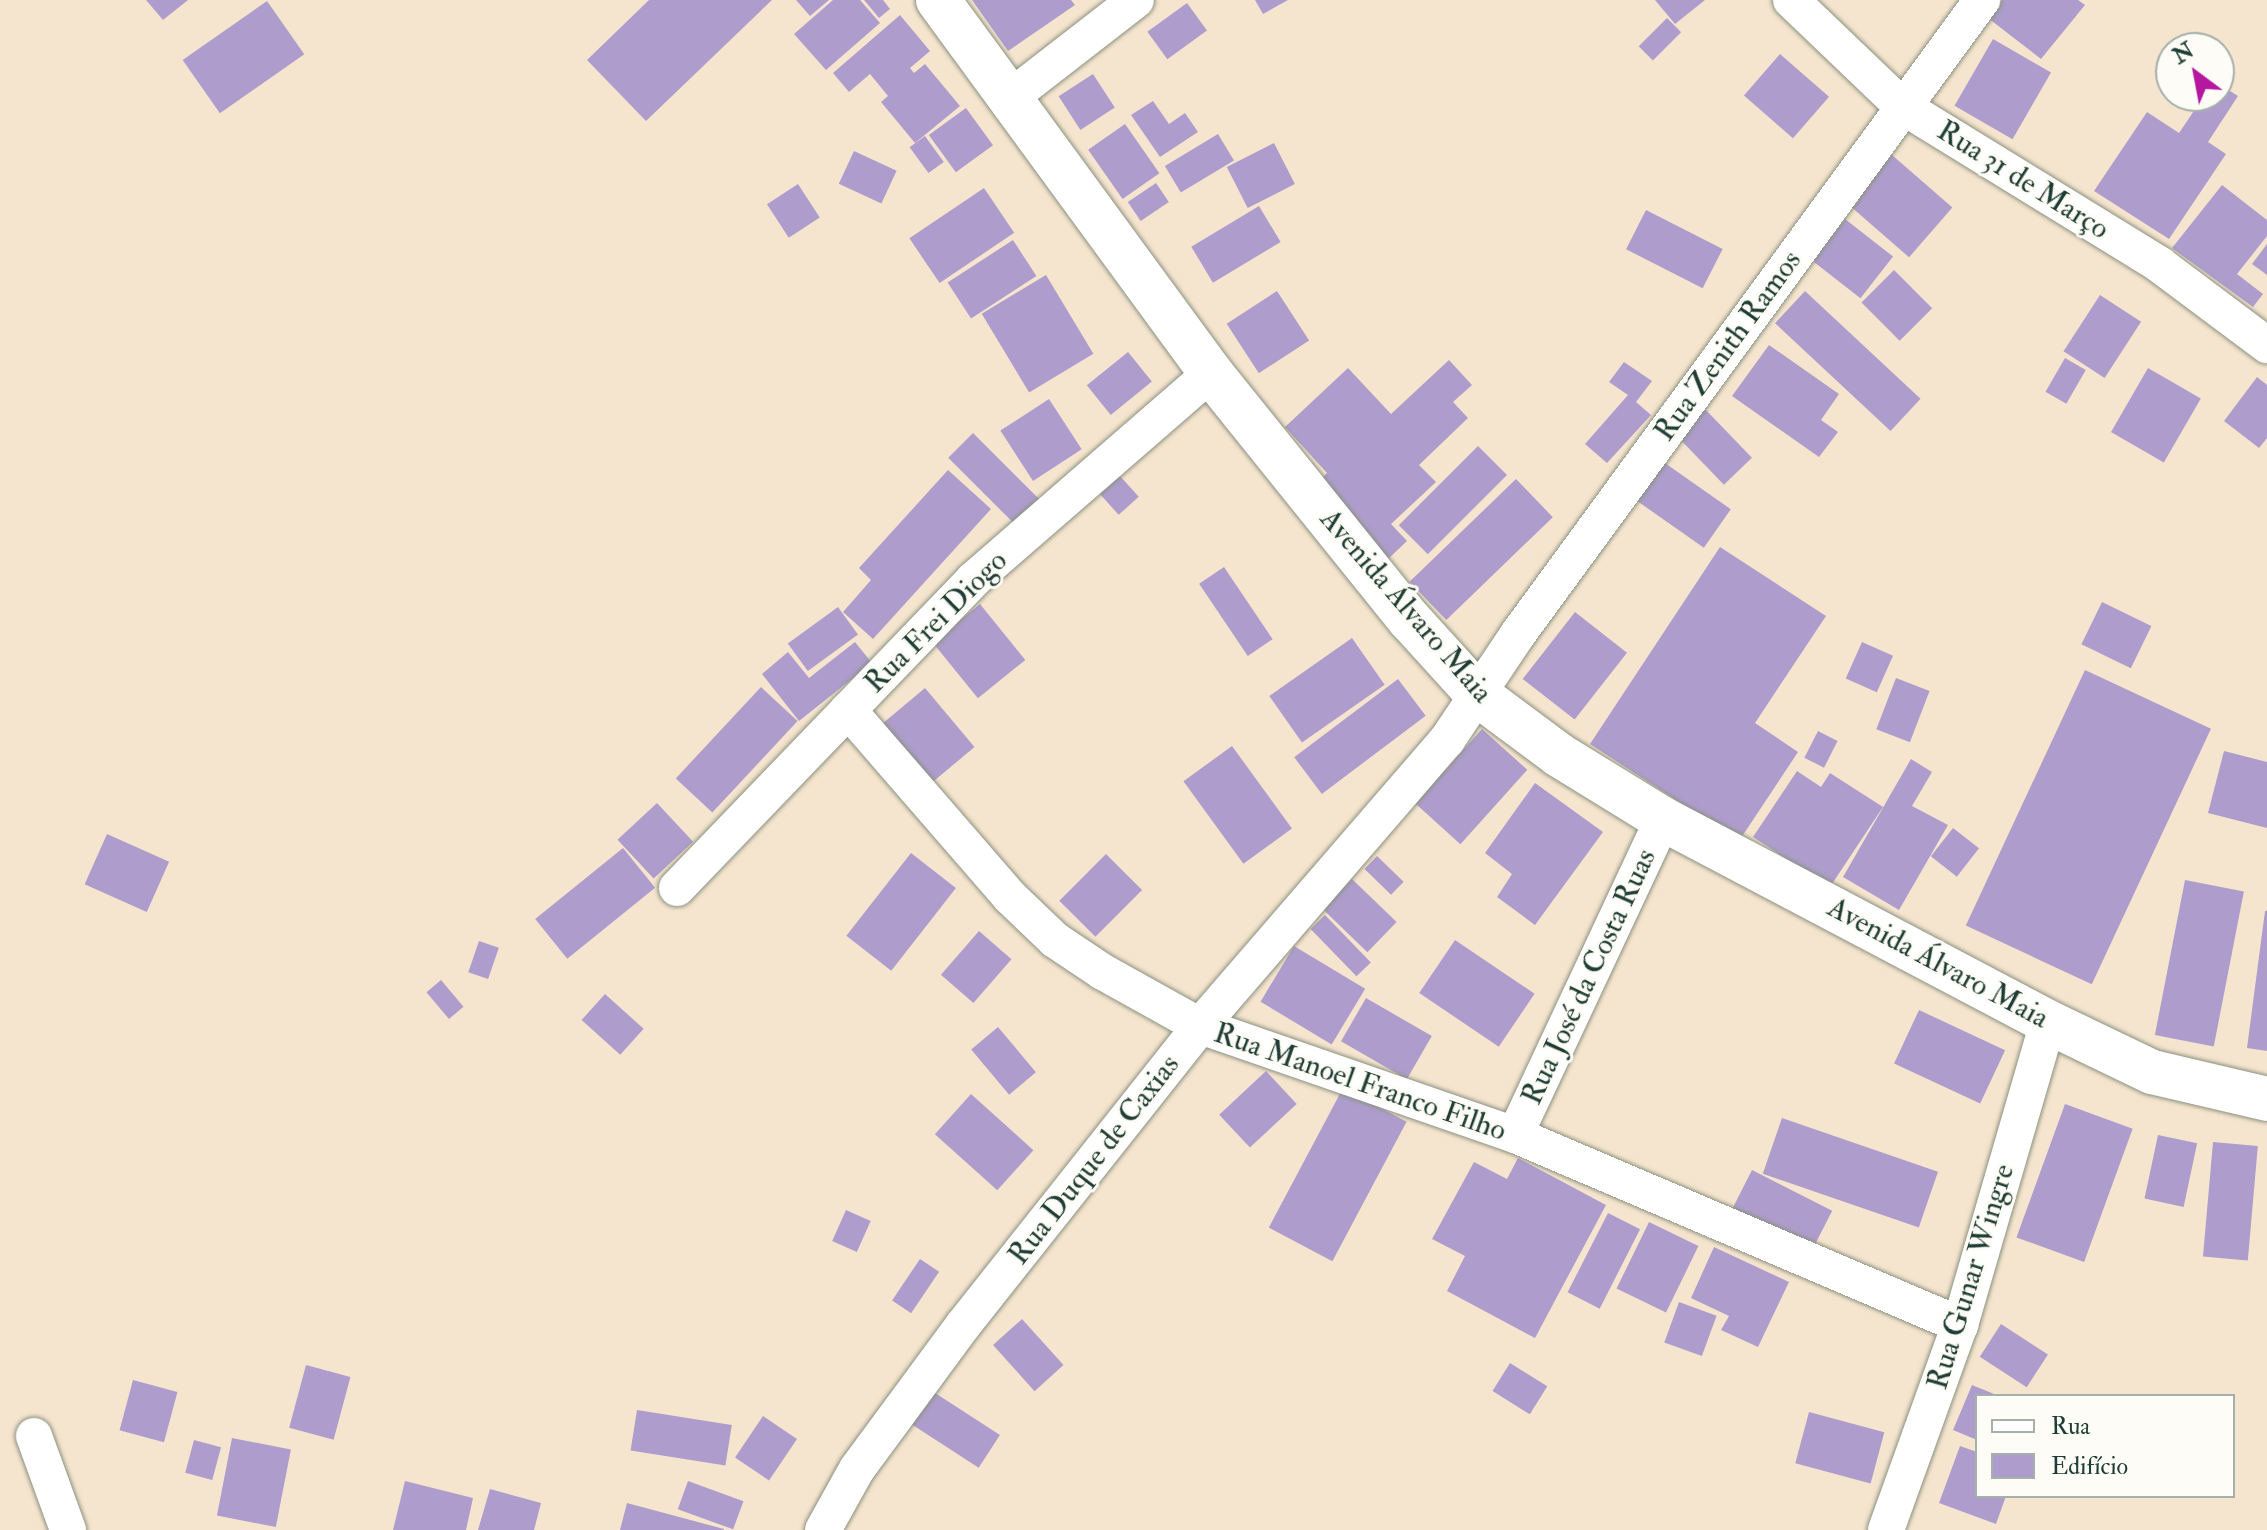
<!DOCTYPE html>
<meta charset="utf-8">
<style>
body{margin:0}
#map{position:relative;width:2267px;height:1530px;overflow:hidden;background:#f6e5ce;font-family:"IM FELL Double Pica",serif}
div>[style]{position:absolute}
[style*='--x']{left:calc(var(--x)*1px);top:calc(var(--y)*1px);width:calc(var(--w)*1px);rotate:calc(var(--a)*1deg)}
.building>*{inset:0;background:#ae9dcc;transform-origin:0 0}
.roads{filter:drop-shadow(0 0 2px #8a9181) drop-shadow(0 0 2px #8a9181)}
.minor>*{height:36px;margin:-18px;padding:0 18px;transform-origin:18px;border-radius:18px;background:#fff}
.tertiary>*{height:44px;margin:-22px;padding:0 22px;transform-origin:22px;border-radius:22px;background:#fff}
span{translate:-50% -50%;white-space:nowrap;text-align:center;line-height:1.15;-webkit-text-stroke:6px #fdfcf7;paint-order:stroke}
.street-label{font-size:30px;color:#1f3d34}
.legend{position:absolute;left:1975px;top:1394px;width:260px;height:104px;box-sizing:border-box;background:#fdfcf7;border:2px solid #a4b0a9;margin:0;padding:10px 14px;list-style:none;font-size:24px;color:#1f3d34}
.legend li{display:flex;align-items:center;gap:16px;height:40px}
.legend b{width:40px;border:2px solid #a4b0a9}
.north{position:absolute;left:2155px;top:32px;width:80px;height:80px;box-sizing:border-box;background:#fdfcf7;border:2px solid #a4b0a9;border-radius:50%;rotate:328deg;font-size:22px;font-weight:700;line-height:32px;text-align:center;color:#1f3d34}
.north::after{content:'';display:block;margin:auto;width:28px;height:36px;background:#b5179e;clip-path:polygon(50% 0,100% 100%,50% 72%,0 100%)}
</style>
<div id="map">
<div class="building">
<i style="clip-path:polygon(146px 0,188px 0,163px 20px)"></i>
<i style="clip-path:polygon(649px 0,772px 0,646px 121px,587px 60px)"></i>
<i style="clip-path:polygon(796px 0,829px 0,810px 16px)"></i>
<i style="clip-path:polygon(833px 0,860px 0,880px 23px,826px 70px,794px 34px)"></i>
<i style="clip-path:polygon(864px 0,883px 0,890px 9px,879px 18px)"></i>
<i style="clip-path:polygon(972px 0,1071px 0,1075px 5px,1008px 51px)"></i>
<i style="clip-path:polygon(1255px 0,1288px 0,1263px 14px)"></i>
<i style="clip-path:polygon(1655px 0,1705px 0,1675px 24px)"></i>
<i style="clip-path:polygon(2002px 0,2078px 0,2085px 5px,2041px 59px,1988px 18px)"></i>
<i style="left:267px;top:1px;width:65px;height:103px;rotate:55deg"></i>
<i style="left:1187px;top:3px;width:34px;height:49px;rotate:54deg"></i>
<i style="clip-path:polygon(900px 15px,930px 51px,910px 68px,914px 73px,925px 64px,960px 106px,915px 143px,881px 102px,888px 96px,870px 74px,849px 92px,833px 73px)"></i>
<i style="left:1667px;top:18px;width:20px;height:40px;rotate:45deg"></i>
<i style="left:1993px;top:39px;width:67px;height:77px;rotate:30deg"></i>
<i style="left:1780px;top:54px;width:65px;height:55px;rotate:41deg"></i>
<i style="left:1093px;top:74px;width:40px;height:41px;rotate:57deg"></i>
<i style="clip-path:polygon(2219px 84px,2238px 96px,2208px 142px,2226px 154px,2169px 239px,2094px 191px,2147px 112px,2179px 133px,2204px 96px,2219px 96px)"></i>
<i style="clip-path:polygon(1153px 101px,1169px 124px,1185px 113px,1198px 132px,1160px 157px,1131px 115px)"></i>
<i style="left:966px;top:108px;width:46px;height:46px;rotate:54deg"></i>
<i style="left:1125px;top:124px;width:60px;height:45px;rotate:55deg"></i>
<i style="left:1218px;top:134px;width:31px;height:62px;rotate:59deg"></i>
<i style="left:925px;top:136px;width:32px;height:19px;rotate:54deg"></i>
<i style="left:1274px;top:143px;width:46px;height:53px;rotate:63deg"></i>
<i style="left:854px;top:151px;width:47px;height:36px;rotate:25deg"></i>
<i style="left:1892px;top:155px;width:80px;height:66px;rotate:41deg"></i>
<i style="left:1156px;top:183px;width:23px;height:34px;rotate:56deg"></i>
<i style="left:798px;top:184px;width:40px;height:37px;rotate:57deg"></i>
<i style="clip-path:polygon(2222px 185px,2267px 220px,2267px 236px,2237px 274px,2263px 294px,2253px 307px,2172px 248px)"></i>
<i style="left:984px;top:188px;width:54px;height:90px;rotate:56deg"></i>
<i style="left:1259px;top:206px;width:42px;height:79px;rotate:59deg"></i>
<i style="left:1646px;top:210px;width:86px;height:44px;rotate:27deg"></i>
<i style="left:1845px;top:219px;width:61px;height:53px;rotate:38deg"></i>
<i style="left:1013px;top:240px;width:43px;height:78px;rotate:57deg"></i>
<i style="clip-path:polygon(2267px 244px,2267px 275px,2252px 264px)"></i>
<i style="left:1894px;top:270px;width:54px;height:46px;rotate:45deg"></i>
<i style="left:1046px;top:275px;width:92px;height:75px;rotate:59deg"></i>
<i style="left:1277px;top:291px;width:59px;height:60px;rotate:57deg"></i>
<i style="left:1805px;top:291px;width:158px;height:44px;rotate:43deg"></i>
<i style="left:2100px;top:295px;width:49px;height:67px;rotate:33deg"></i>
<i style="clip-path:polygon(1769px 345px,1839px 394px,1821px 420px,1838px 432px,1819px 457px,1732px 396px)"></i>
<i style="left:1128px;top:352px;width:38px;height:53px;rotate:51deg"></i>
<i style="left:2065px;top:358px;width:24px;height:39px;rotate:30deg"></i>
<i style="clip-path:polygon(1449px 360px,1472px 385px,1453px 402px,1468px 418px,1419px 465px,1436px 482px,1391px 524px,1407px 541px,1387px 560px,1315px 485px,1327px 473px,1285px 427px,1348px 368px,1391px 414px)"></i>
<i style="clip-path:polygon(1624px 362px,1652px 381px,1636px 402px,1651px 415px,1607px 463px,1585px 444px,1628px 395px,1609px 382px)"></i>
<i style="left:2148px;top:368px;width:61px;height:74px;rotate:30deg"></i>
<i style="clip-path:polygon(2257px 377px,2267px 385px,2267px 438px,2259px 448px,2224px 421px)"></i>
<i style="left:1049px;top:399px;width:60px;height:58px;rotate:57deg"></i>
<i style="left:1704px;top:408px;width:69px;height:39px;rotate:46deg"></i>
<i style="left:973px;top:433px;width:97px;height:35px;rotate:45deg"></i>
<i style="left:1478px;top:446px;width:41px;height:112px;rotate:45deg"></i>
<i style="left:1662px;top:461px;width:84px;height:47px;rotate:35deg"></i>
<i style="clip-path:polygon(948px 470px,991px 509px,873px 639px,843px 612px,871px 580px,859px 568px)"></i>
<i style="left:1120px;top:476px;width:28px;height:27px;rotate:48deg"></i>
<i style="left:1516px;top:479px;width:53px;height:148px;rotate:46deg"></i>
<i style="clip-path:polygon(1720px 547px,1826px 616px,1755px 723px,1798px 752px,1739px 841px,1590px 744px)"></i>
<i style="left:1224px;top:567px;width:87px;height:30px;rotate:56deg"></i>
<i style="left:2102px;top:602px;width:55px;height:47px;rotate:26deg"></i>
<i style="left:980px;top:604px;width:72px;height:61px;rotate:51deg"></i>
<i style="left:838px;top:607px;width:34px;height:62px;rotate:54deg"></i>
<i style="left:1575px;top:612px;width:66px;height:85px;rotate:38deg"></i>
<i style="left:1352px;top:638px;width:57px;height:101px;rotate:55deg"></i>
<i style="clip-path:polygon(855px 642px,872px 663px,799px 721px,762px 674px,788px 652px,809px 678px)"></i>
<i style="left:1862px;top:642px;width:34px;height:40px;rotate:24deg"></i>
<i style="left:2085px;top:670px;width:139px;height:282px;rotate:25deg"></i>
<i style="left:1896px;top:678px;width:36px;height:55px;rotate:21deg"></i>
<i style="left:1398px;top:679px;width:46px;height:130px;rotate:53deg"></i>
<i style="left:761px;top:687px;width:50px;height:125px;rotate:43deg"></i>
<i style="left:925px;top:688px;width:77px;height:62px;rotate:50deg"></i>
<i style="left:1482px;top:729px;width:61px;height:100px;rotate:42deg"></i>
<i style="left:1818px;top:731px;width:22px;height:30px;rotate:27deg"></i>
<i style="left:1232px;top:746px;width:102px;height:60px;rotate:54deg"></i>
<i style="clip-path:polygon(2224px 751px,2267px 762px,2267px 828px,2208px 813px)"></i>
<i style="clip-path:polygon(1911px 759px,1932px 772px,1912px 806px,1948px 825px,1899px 910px,1843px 877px)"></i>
<i style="clip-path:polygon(1797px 771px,1821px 787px,1830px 773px,1883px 807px,1830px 887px,1753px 837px)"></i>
<i style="clip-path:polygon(1535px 783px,1603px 832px,1535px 925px,1497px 897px,1512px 874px,1485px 853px)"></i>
<i style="left:657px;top:803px;width:53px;height:54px;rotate:47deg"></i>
<i style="left:1953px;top:828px;width:33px;height:36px;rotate:38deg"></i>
<i style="left:107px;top:834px;width:68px;height:55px;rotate:24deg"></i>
<i style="left:623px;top:848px;width:51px;height:113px;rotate:51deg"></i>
<i style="left:911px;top:853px;width:57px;height:105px;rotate:38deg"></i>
<i style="left:1106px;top:854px;width:51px;height:66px;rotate:45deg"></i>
<i style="left:1377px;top:856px;width:37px;height:18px;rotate:44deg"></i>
<i style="left:1352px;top:879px;width:62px;height:42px;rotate:44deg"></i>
<i style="left:2185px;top:880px;width:60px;height:158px;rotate:11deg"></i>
<i style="clip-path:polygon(2265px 911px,2267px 911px,2267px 1051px,2247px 1048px)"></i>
<i style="left:1325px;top:915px;width:66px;height:20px;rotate:46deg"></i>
<i style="left:979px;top:931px;width:43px;height:58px;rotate:41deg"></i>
<i style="left:1455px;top:940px;width:96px;height:64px;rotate:34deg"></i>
<i style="left:479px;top:941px;width:21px;height:33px;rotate:19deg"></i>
<i style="left:1294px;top:946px;width:83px;height:65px;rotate:31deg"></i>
<i style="left:441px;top:980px;width:35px;height:19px;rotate:50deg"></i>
<i style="left:605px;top:994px;width:52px;height:35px;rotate:42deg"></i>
<i style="left:1366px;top:998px;width:76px;height:50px;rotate:30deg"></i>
<i style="left:1919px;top:1010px;width:95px;height:59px;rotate:25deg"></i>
<i style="left:998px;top:1027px;width:59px;height:35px;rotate:50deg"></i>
<i style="left:1266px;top:1071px;width:45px;height:64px;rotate:47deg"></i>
<i style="left:1343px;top:1088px;width:72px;height:158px;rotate:28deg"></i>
<i style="left:971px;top:1094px;width:84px;height:54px;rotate:42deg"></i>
<i style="left:2065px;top:1104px;width:72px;height:142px;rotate:20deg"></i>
<i style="left:1782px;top:1118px;width:165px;height:59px;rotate:19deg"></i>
<i style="left:2158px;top:1135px;width:40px;height:65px;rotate:12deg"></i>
<i style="left:2213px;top:1142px;width:45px;height:115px;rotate:5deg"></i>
<i style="clip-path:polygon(1518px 1158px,1606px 1205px,1535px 1338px,1447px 1291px,1465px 1256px,1432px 1239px,1474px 1162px,1507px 1179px)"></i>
<i style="left:1752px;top:1170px;width:90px;height:51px;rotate:27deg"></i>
<i style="left:846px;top:1210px;width:27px;height:34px;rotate:24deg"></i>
<i style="left:1608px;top:1213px;width:36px;height:89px;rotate:27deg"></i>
<i style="left:1649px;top:1222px;width:55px;height:74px;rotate:26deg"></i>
<i style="clip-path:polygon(1714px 1247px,1789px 1282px,1758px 1347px,1721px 1330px,1729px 1316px,1691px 1298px)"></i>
<i style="left:920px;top:1259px;width:23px;height:50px;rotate:34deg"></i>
<i style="left:1679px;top:1302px;width:40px;height:43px;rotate:20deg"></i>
<i style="left:1022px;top:1319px;width:62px;height:39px;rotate:48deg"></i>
<i style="left:2001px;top:1324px;width:56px;height:39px;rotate:33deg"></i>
<i style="left:1510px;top:1363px;width:44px;height:33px;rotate:32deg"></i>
<i style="left:306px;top:1365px;width:46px;height:65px;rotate:15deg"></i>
<i style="left:133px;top:1380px;width:46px;height:52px;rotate:15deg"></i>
<i style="clip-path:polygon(1972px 1385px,1999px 1396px,1977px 1396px,1977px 1440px,1953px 1430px)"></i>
<i style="left:932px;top:1391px;width:81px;height:39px;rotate:33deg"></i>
<i style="left:637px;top:1410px;width:96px;height:41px;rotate:9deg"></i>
<i style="left:1809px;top:1412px;width:78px;height:53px;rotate:15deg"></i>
<i style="left:763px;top:1416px;width:41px;height:50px;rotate:34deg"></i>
<i style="left:232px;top:1438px;width:60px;height:79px;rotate:11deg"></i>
<i style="left:194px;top:1440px;width:28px;height:34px;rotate:15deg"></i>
<i style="clip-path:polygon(1960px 1446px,1977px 1452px,1977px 1496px,2006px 1496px,1996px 1524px,1939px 1503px)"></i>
<i style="clip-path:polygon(405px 1481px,473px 1498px,466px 1530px,393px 1530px)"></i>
<i style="left:688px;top:1481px;width:59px;height:30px;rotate:20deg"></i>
<i style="clip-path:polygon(490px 1489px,541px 1503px,534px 1530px,478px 1530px)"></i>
<i style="clip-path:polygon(627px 1503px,724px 1529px,724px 1530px,620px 1530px)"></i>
</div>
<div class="roads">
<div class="minor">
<i style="--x:1791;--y:0;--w:153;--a:43.7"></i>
<i style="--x:1902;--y:106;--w:303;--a:31.6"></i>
<i style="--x:2160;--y:265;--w:134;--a:36.8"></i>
<i style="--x:1007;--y:100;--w:163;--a:-37.8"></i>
<i style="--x:848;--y:710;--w:246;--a:49.1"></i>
<i style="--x:1009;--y:896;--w:64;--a:43.7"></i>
<i style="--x:1055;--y:940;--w:58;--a:33.7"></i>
<i style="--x:1103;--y:972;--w:111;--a:29.1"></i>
<i style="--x:1200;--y:1026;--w:333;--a:19.1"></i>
<i style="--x:1515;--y:1135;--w:484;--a:23.1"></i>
<i style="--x:677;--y:888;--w:427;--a:-46.1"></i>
<i style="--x:973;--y:580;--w:315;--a:-41"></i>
<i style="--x:1515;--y:1135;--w:349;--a:-64.9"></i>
<i style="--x:34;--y:1436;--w:100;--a:70.1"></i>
<i style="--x:823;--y:1530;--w:70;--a:-60.9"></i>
<i style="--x:857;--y:1469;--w:180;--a:-53.6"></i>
<i style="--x:964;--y:1324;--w:380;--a:-51.6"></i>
<i style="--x:1200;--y:1026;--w:378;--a:-49.2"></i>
<i style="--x:1447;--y:740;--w:128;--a:-56.2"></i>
<i style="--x:1518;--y:634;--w:786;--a:-53.8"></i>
<i style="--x:1886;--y:1530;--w:218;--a:-70.2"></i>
<i style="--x:1960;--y:1325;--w:316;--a:-73.8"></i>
</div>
<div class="tertiary">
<i style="--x:938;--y:0;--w:462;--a:53.8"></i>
<i style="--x:1211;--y:373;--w:316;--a:51.2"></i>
<i style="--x:1409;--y:619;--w:101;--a:47.8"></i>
<i style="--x:1477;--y:694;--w:102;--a:36.6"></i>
<i style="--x:1559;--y:755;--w:122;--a:31.6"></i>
<i style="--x:1663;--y:819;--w:435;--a:27.8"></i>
<i style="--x:2048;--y:1022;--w:115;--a:25.7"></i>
<i style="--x:2152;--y:1072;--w:118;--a:13.2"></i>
</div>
</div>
<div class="street-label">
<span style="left:2023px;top:180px;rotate:32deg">Rua 31 de Março</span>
<span style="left:1728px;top:346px;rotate:-54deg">Rua Zenith Ramos</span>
<span style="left:1406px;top:606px;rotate:49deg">Avenida Álvaro Maia</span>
<span style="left:936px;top:622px;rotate:-45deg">Rua Frei Diogo</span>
<span style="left:1938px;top:963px;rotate:28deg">Avenida Álvaro Maia</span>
<span style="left:1589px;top:977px;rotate:-65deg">Rua José da Costa Ruas</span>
<span style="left:1360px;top:1082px;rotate:19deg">Rua Manoel Franco Filho</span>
<span style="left:1094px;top:1160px;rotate:-52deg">Rua Duque de Caxias</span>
<span style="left:1971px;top:1277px;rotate:-73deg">Rua Gunar Wingre</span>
</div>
<ul class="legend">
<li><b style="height:10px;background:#fff"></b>Rua</li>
<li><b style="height:22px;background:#ae9dcc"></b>Edifício</li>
</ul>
<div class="north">N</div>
</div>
